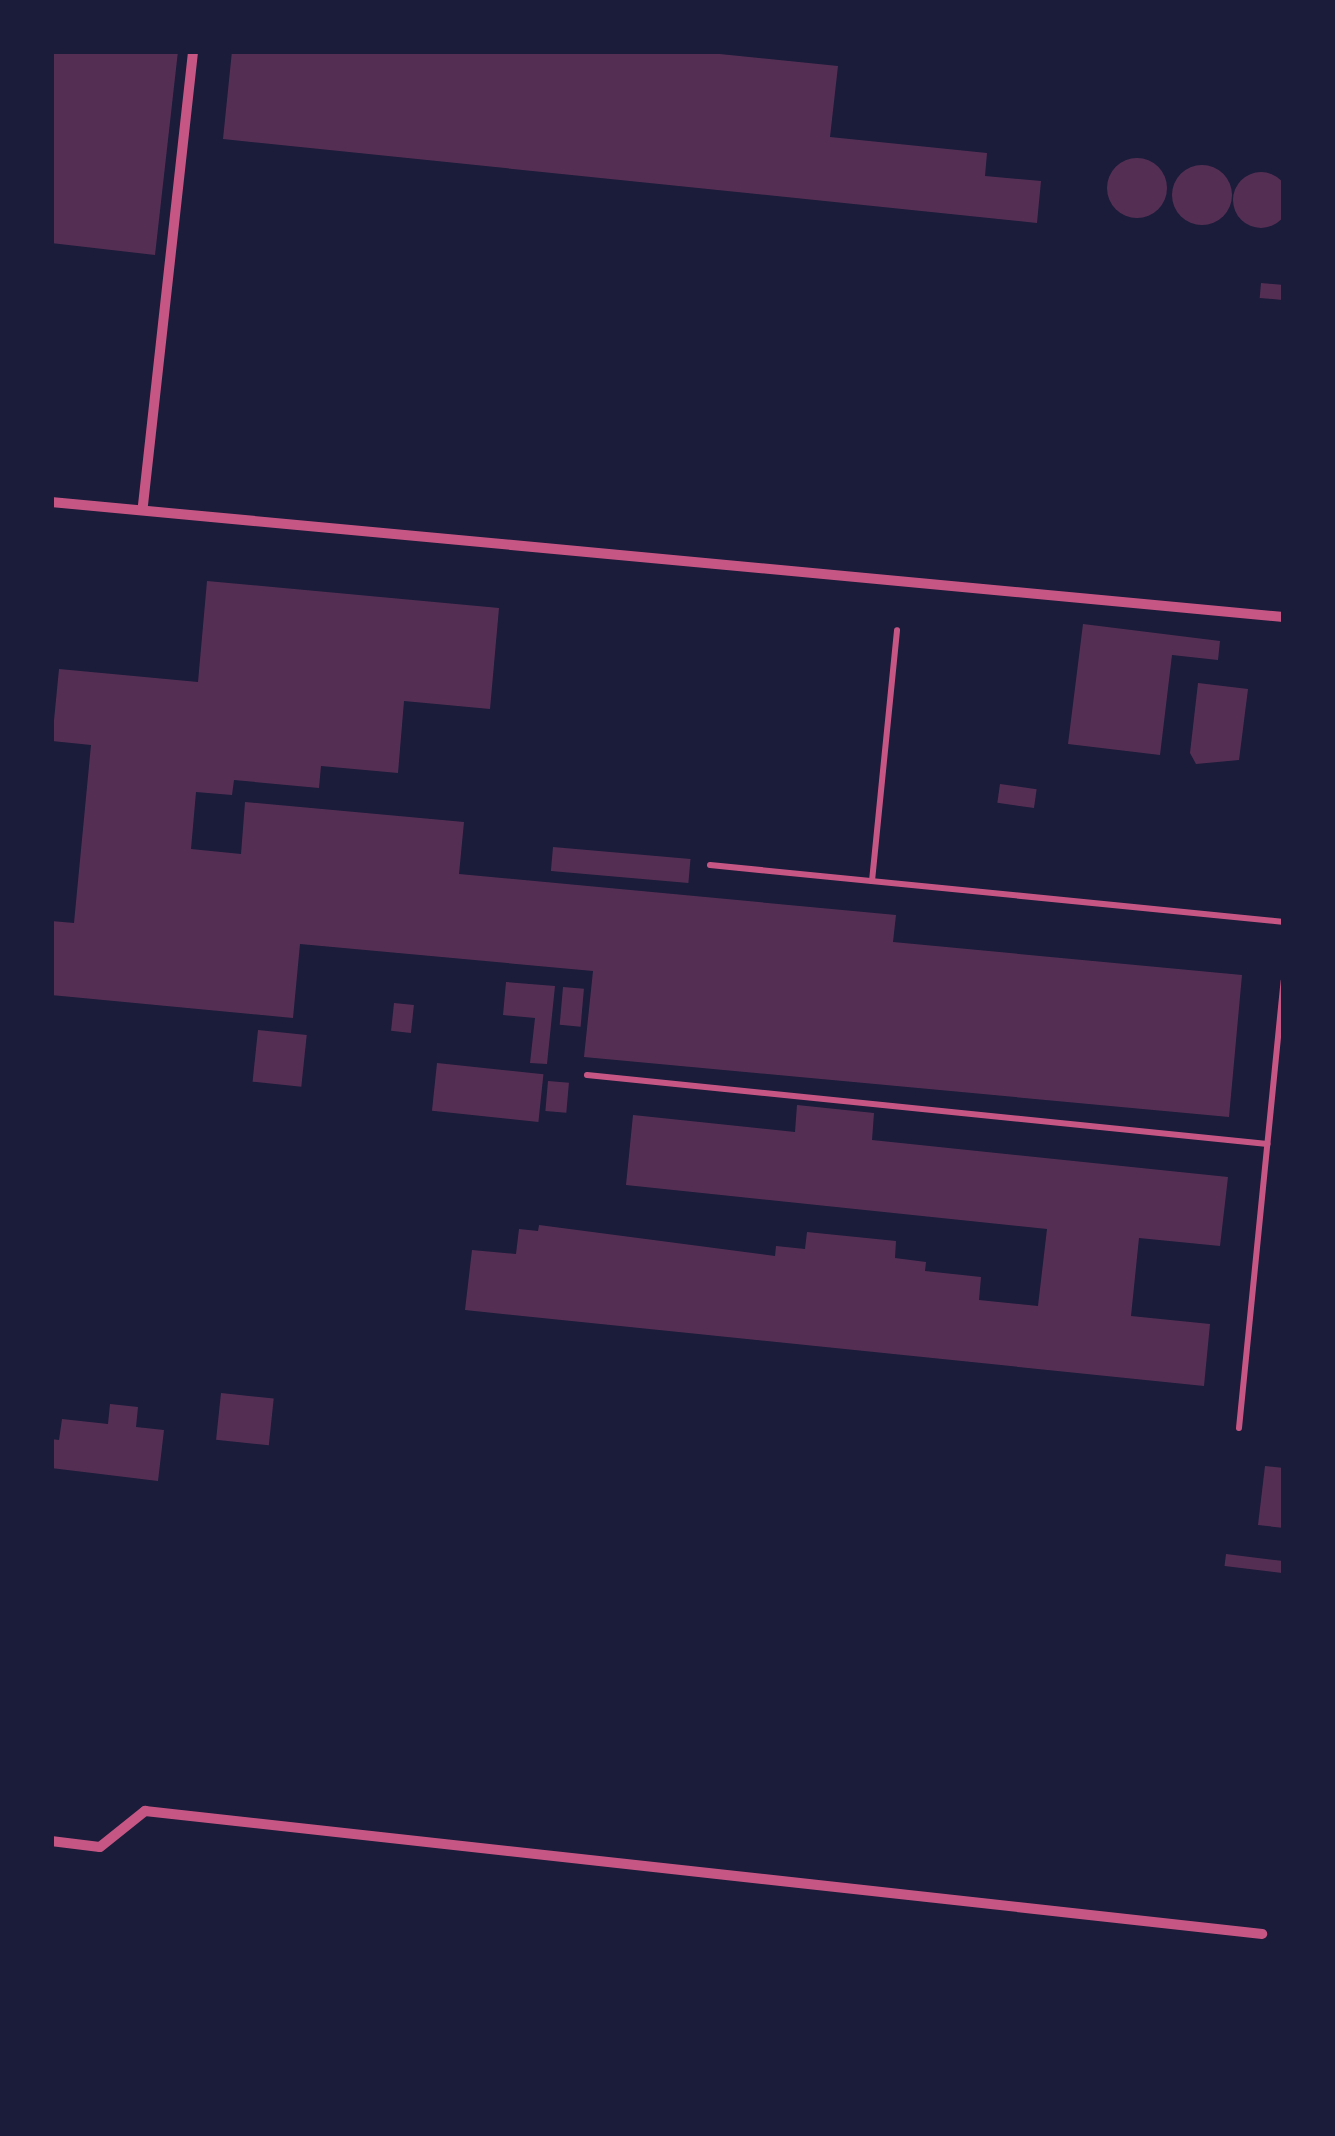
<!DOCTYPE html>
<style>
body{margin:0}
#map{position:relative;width:1335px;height:2136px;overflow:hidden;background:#1b1b3a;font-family:"DejaVu Sans",sans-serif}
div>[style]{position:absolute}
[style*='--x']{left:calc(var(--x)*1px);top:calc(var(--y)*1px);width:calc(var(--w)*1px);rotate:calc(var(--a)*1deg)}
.building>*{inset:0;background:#542f53;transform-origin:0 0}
.round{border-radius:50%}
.service>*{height:6px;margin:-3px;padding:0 3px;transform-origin:3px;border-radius:3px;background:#c65784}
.minor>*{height:10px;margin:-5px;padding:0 5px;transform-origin:5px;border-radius:5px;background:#c65784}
span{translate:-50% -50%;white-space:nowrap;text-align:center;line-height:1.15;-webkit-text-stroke:10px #1b1b3a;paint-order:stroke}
.frame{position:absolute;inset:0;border:54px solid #1b1b3a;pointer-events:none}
</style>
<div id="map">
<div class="building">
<i style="clip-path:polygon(51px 51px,178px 51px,155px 255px,51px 243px)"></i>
<i style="clip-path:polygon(232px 51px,690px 51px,838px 66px,830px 137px,987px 153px,985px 176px,1041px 181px,1037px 223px,223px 139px)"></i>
<i class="round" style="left:1107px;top:158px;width:60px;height:60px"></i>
<i class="round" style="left:1172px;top:165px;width:60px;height:60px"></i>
<i class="round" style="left:1233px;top:172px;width:56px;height:56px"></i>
<i style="left:1261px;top:283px;width:23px;height:15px;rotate:5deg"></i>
<i style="clip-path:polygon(207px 581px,499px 608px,490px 709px,404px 701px,398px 773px,321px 766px,319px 788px,234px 780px,232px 795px,196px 792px,191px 849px,241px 854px,245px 802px,464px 822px,459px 874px,896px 915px,893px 942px,1242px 975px,1229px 1117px,584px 1057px,593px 971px,300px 944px,293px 1018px,51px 995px,51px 921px,74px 923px,91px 745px,52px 741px,59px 669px,198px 682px)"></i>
<i style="clip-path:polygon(1083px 624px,1220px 641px,1218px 660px,1172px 655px,1160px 755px,1068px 744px)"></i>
<i style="clip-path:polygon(1198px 683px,1248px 689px,1239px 760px,1196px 764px,1190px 753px)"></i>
<i style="left:1000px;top:784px;width:37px;height:19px;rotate:8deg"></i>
<i style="left:553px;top:847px;width:138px;height:24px;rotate:5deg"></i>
<i style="clip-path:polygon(506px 982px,555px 986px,547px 1064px,530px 1063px,535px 1018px,503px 1015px)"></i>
<i style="left:563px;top:987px;width:21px;height:38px;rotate:5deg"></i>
<i style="left:394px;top:1003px;width:20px;height:28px;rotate:6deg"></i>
<i style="left:258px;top:1030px;width:49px;height:52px;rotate:6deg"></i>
<i style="left:437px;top:1063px;width:107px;height:48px;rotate:6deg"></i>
<i style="left:548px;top:1081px;width:21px;height:30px;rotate:5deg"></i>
<i style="clip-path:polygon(797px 1105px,874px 1113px,872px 1140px,1228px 1177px,1220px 1246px,1139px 1238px,1131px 1316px,1210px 1324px,1204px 1386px,465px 1310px,472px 1250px,516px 1254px,519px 1229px,538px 1231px,539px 1225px,775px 1256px,776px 1246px,805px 1249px,807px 1232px,896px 1241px,895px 1258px,926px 1262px,925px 1271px,981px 1277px,979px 1300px,1038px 1306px,1047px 1229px,626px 1185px,633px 1115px,795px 1132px)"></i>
<i style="left:221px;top:1393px;width:53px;height:47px;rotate:6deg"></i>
<i style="clip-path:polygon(110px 1404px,138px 1407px,136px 1427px,164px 1430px,158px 1481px,51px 1468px,51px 1439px,59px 1440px,62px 1419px,108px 1424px)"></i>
<i style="clip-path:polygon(1265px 1466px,1284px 1468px,1284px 1528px,1258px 1525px)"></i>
<i style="left:1226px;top:1554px;width:58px;height:12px;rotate:7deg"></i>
</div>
<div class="service">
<i style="--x:710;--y:865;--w:577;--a:5.67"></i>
<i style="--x:872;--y:881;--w:252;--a:-84.3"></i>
<i style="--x:587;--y:1075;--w:684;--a:5.79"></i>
<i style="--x:1239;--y:1428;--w:449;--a:-84.3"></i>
</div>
<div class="minor">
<i style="--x:51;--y:502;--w:1238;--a:5.33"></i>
<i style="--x:143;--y:505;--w:457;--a:-83.7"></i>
<i style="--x:51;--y:1841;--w:49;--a:7"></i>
<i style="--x:100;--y:1847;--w:58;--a:-38.7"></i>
<i style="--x:145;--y:1811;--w:1124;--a:6.28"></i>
</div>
<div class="frame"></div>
</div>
